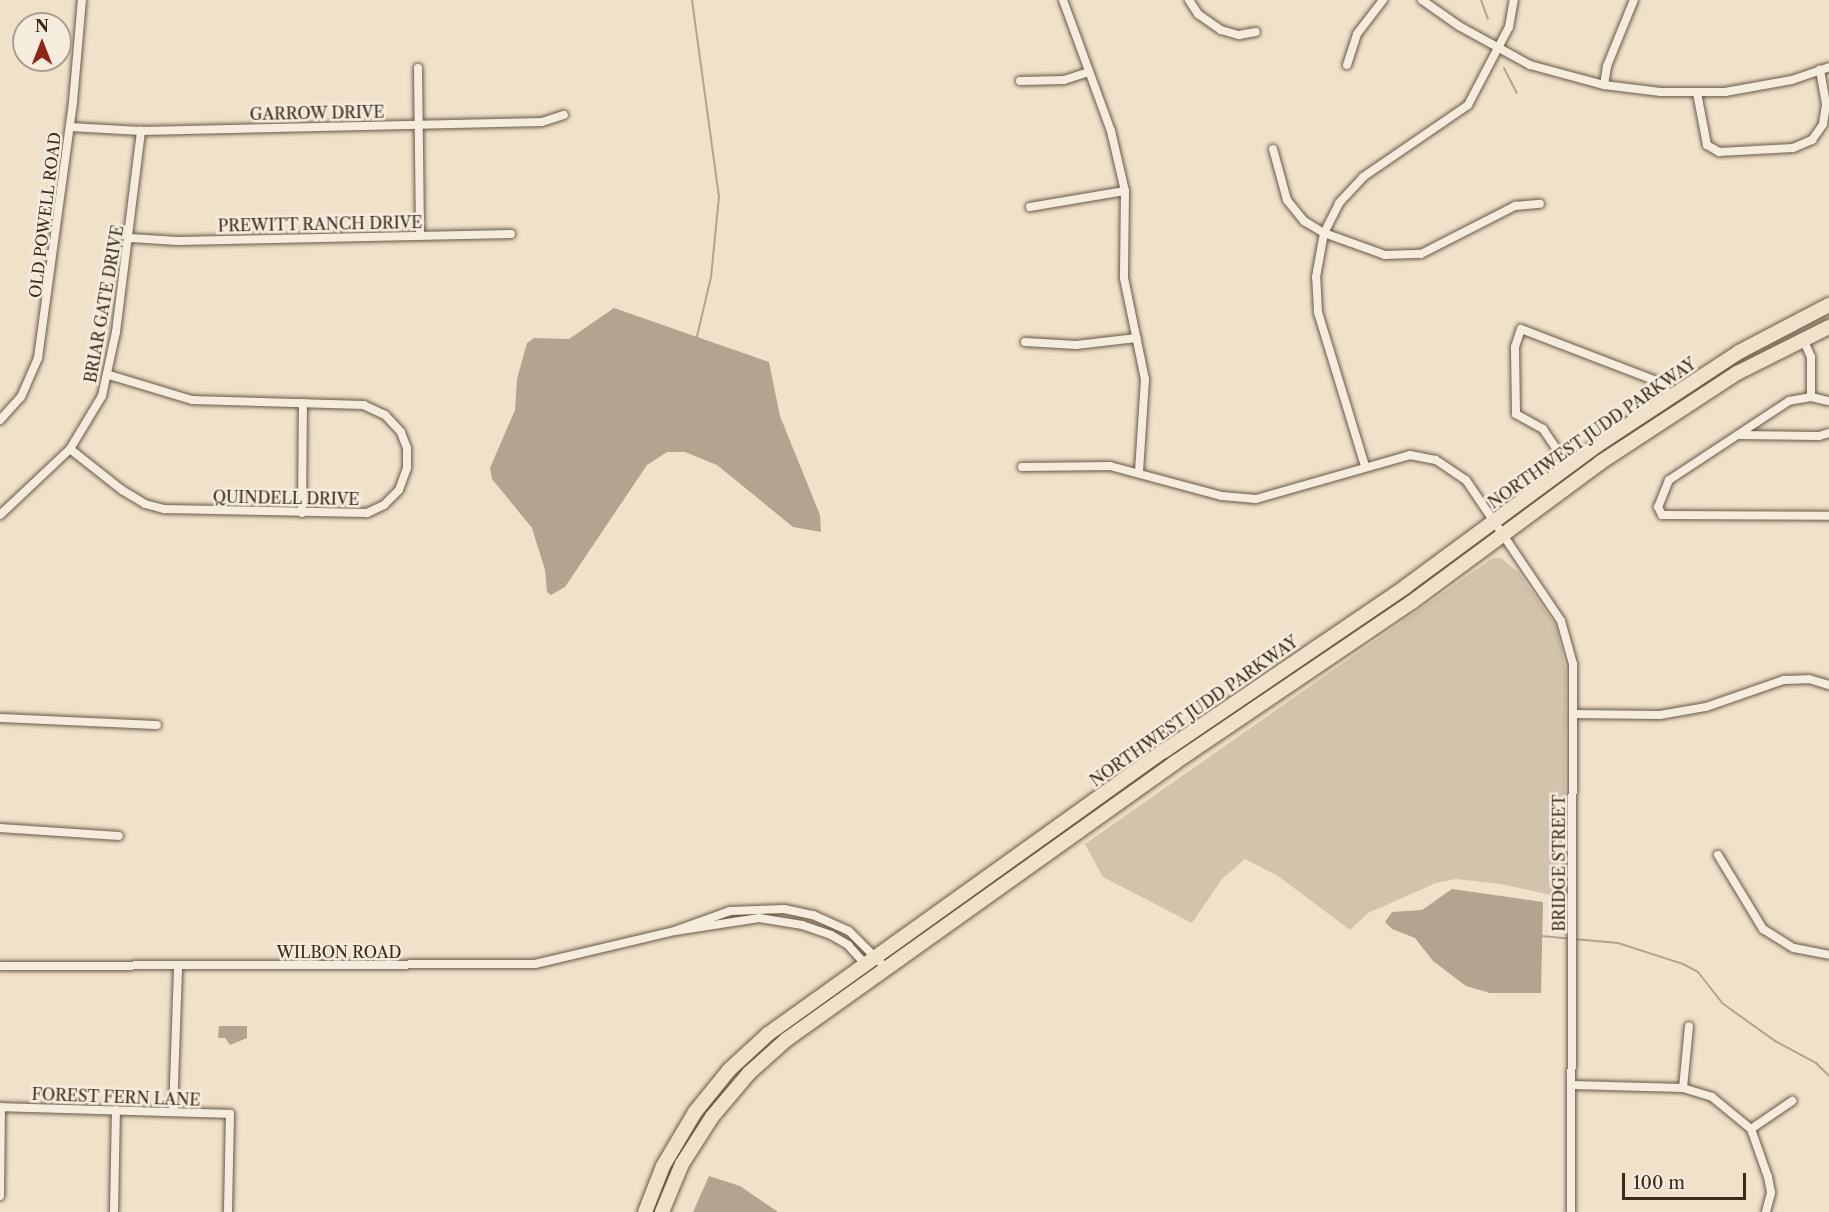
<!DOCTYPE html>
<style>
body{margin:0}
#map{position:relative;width:1829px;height:1212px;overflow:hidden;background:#f0e2ca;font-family:"Libre Caslon Text",serif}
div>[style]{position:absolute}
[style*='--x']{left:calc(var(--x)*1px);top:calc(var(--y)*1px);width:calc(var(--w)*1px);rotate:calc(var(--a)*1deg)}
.green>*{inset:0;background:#d1c3ac}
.water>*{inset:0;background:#b2a48e}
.stream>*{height:2px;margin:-1px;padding:0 1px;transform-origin:1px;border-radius:1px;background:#b2a48e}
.roads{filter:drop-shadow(0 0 2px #685947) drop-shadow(0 0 2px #685947)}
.street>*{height:8px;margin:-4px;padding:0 4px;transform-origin:4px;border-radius:4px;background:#f5ecdd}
.highway>*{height:14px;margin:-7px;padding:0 7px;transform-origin:7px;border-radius:7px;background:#f0e2ca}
span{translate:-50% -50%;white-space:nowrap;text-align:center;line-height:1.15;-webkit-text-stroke:5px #f5ecdd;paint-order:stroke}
.street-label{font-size:16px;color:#3b2b1b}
.north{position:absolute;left:12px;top:12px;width:60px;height:60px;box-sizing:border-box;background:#f5ecdd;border:2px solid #ab9f8f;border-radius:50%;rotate:0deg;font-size:16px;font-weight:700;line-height:24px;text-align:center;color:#3b2b1b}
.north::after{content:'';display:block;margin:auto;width:21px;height:27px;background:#8f2418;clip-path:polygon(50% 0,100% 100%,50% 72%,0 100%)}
.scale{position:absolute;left:1622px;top:1173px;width:124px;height:27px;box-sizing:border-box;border:3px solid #3b2b1b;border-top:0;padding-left:8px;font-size:18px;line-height:21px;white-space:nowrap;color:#3b2b1b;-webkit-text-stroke:4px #f5ecdd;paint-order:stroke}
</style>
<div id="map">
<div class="green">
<i style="clip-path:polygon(1829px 311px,1829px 320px,1742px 364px,1616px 446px,1614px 443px,1730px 364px)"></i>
<i style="clip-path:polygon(1493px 558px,1501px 558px,1519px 573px,1556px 626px,1566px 670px,1564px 898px,1501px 884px,1456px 879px,1436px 883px,1368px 913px,1350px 930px,1278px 876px,1245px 859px,1222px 879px,1192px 923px,1103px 877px,1085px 844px)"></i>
<i style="clip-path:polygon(1387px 606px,1389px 609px,1375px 621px,986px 891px,983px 889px,1181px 745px)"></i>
<i style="clip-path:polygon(719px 1089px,722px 1092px,699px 1126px,657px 1212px,650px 1212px,682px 1142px)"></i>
</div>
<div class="water">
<i style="clip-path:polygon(614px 308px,769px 362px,780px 416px,820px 515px,821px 532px,793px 527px,717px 465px,685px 452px,667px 452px,647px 465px,565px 587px,551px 595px,547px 592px,545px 570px,532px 528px,492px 479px,490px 468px,515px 410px,517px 379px,527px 343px,534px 338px,569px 339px)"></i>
<i style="clip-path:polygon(1452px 889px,1543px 902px,1541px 993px,1490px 993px,1466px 986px,1433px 961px,1415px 938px,1392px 929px,1385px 922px,1392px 912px,1422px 910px)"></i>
<i style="clip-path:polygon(219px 1026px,247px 1026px,247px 1038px,230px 1045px,225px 1038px,218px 1038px)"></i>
<i style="clip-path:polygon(709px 1176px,740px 1186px,778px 1212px,693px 1212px)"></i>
</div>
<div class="stream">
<i style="--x:692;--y:0;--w:198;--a:82.2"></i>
<i style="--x:719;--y:196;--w:81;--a:95.6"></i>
<i style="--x:711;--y:277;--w:61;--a:103.3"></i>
<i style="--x:1481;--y:0;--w:20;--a:70"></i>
<i style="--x:1504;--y:68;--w:28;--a:63"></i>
<i style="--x:1541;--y:936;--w:77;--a:5.2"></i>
<i style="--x:1618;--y:943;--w:68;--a:17.9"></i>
<i style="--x:1683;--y:964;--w:17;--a:28"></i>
<i style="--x:1698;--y:972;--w:39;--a:52"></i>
<i style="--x:1722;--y:1003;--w:65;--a:35.6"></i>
<i style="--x:1775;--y:1041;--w:47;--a:28.2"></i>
<i style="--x:1816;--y:1063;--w:18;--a:45"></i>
</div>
<div class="roads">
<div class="street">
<i style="--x:1063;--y:0;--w:140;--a:69.9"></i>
<i style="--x:1111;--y:131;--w:62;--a:76.9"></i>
<i style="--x:1125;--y:191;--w:87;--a:90.7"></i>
<i style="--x:1124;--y:278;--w:103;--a:78.3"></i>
<i style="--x:1145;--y:379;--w:93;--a:93.7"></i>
<i style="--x:1189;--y:0;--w:17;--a:57"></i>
<i style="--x:1198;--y:14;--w:28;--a:35"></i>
<i style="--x:1221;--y:30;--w:19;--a:16"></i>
<i style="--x:1239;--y:35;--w:17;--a:-10"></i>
<i style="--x:1422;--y:0;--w:45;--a:35.1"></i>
<i style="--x:1459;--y:26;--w:81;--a:28.8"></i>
<i style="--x:1530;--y:65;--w:77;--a:15.1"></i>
<i style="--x:1604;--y:85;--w:57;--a:7"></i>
<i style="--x:1661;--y:92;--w:64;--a:0"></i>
<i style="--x:1725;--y:92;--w:68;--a:-10.2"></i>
<i style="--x:1792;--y:80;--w:39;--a:-19"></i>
<i style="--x:1347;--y:65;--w:33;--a:-72"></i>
<i style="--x:1357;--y:34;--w:43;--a:-52.6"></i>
<i style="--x:418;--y:68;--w:167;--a:89.3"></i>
<i style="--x:1020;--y:81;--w:44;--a:-1.3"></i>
<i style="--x:1064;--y:80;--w:26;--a:-18"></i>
<i style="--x:1604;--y:85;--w:19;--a:-81"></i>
<i style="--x:1607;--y:66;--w:71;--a:-67.8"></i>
<i style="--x:1697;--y:93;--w:53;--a:79.1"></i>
<i style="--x:1707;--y:145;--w:14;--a:30"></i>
<i style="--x:1719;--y:152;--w:74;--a:-3.1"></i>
<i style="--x:1793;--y:148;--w:21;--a:-23"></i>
<i style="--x:1812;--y:140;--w:19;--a:-55"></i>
<i style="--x:1823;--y:124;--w:20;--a:-81"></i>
<i style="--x:1826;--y:104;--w:35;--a:-100"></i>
<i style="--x:70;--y:127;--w:71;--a:3.2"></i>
<i style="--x:141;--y:131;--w:401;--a:-1.3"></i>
<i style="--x:542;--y:122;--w:23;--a:-18"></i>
<i style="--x:1273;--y:149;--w:53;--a:74.6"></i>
<i style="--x:1287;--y:200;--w:27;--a:51"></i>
<i style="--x:1304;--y:221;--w:23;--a:31"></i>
<i style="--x:1324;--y:233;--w:65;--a:19.8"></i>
<i style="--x:1385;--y:255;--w:36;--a:-2"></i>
<i style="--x:1421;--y:254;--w:106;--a:-27.1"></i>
<i style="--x:1515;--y:206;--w:25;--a:-5"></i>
<i style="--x:1030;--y:207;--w:96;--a:-9.6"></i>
<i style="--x:130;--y:238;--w:48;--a:3.6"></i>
<i style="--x:178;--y:241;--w:333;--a:-1.2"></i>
<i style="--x:1803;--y:339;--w:20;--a:66"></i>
<i style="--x:1811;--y:357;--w:40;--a:90"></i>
<i style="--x:1811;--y:397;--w:22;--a:170"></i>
<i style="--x:1789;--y:401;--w:144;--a:146.6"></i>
<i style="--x:1669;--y:480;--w:29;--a:112"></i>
<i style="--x:1658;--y:507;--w:9;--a:63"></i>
<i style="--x:1662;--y:515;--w:167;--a:0.3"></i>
<i style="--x:1025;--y:342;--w:51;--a:3.4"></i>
<i style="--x:1076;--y:345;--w:61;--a:-6.5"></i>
<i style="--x:1811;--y:397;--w:18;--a:13"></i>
<i style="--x:0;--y:420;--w:31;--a:-48"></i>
<i style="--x:21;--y:397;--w:43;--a:-66.4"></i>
<i style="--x:38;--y:358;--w:258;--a:-82.2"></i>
<i style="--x:73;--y:102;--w:102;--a:-85"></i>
<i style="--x:1738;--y:435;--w:81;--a:0.7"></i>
<i style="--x:1819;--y:436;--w:10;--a:-17"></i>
<i style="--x:70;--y:449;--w:66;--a:38.3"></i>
<i style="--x:122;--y:490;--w:27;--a:31"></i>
<i style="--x:145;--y:504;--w:20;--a:15"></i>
<i style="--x:164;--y:509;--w:203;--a:1.1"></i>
<i style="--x:367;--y:513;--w:19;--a:-25"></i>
<i style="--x:384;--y:505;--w:21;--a:-45"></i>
<i style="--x:399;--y:490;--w:23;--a:-70"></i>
<i style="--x:407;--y:468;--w:20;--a:-90"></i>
<i style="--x:407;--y:448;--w:17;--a:-111"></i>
<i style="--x:401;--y:432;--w:23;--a:-133"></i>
<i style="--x:385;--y:415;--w:23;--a:-155"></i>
<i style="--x:364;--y:405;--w:172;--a:-178.3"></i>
<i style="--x:192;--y:400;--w:87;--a:-163.2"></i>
<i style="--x:1365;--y:466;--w:161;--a:-107"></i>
<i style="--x:1318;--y:312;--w:35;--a:-93"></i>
<i style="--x:1316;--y:277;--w:45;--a:-79.7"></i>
<i style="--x:1324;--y:233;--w:34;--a:-63"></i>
<i style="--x:1339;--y:203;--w:35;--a:-47"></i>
<i style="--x:1363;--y:177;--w:127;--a:-34.4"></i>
<i style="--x:1468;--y:105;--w:88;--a:-62.3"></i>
<i style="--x:1509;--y:27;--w:27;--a:-80"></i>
<i style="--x:1568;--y:466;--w:45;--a:-124"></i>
<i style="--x:1543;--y:429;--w:31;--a:-151"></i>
<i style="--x:1516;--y:414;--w:67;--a:-90.9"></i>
<i style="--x:1515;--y:347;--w:19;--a:-72"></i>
<i style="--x:1521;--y:329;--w:148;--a:21"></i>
<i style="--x:1659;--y:382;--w:18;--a:49"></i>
<i style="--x:1022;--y:467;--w:88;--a:-0.7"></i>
<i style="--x:1110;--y:466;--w:116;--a:15"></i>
<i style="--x:1222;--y:496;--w:34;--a:5"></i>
<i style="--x:1256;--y:499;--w:160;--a:-15.9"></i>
<i style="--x:1410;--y:455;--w:26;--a:11"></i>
<i style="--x:1436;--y:460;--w:36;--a:34"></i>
<i style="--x:1466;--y:480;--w:170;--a:56"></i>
<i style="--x:1561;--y:621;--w:45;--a:74.4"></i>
<i style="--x:1573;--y:664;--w:548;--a:90.21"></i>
<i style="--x:302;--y:513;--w:110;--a:-89.5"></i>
<i style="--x:0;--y:515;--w:96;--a:-43.3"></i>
<i style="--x:70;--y:449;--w:62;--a:-58.9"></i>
<i style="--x:102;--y:396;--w:66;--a:-77.7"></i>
<i style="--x:116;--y:332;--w:203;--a:-82.9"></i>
<i style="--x:1574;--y:714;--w:86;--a:0.7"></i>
<i style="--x:1660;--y:715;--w:47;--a:-9.9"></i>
<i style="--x:1706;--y:707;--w:83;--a:-19.1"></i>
<i style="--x:1784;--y:680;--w:25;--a:-2"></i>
<i style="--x:1809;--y:679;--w:21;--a:17"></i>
<i style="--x:0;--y:718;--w:157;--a:2.6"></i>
<i style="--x:0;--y:828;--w:119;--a:3.8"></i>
<i style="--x:1718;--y:855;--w:87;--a:58.7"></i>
<i style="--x:1763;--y:929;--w:36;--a:32"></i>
<i style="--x:1794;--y:948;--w:36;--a:11"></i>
<i style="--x:677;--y:930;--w:56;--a:-19.7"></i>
<i style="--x:730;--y:911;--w:54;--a:-2.1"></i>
<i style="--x:784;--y:909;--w:30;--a:12"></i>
<i style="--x:813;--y:915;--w:39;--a:24"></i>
<i style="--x:849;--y:931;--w:52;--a:45"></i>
<i style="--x:0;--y:966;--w:535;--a:-0.21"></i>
<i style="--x:535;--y:964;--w:144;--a:-13.3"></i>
<i style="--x:675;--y:931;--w:85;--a:-8.8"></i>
<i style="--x:759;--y:918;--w:44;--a:9.2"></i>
<i style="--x:802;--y:925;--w:31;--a:19"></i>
<i style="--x:831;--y:935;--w:20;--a:30"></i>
<i style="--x:848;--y:945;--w:28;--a:48"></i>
<i style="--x:1572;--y:1085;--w:111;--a:1.5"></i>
<i style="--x:1683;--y:1088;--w:30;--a:17"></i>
<i style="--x:1712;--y:1097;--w:50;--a:39.4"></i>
<i style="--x:1751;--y:1129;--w:51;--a:70.5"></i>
<i style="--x:1768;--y:1177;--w:16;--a:79"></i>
<i style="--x:1771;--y:1193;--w:20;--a:105"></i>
<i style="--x:1683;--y:1088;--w:62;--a:-84.5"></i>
<i style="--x:0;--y:1107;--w:230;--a:1.7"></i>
<i style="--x:230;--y:1114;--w:98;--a:91.2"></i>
<i style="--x:173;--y:1112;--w:144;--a:-88"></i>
<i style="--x:1751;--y:1129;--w:50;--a:-34.3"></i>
<i style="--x:0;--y:1196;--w:89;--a:-89.4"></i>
<i style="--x:114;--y:1212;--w:102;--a:-88.9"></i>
</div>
<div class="highway">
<i style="--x:645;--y:1212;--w:49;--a:-68.6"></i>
<i style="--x:663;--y:1166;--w:63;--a:-59.3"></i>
<i style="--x:695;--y:1112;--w:54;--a:-51"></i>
<i style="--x:729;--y:1070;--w:53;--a:-42.7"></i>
<i style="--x:768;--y:1034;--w:487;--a:-35.6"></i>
<i style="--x:1164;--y:751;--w:292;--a:-34.2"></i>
<i style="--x:1405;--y:587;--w:237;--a:-36.4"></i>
<i style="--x:1596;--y:446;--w:171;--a:-33.3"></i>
<i style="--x:1739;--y:352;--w:102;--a:-27.6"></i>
<i style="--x:662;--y:1212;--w:52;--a:-67.4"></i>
<i style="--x:682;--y:1164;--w:56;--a:-57.4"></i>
<i style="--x:712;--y:1117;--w:57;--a:-49.9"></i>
<i style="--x:749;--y:1073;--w:50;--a:-41.7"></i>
<i style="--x:786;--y:1040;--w:477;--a:-35.5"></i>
<i style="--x:1174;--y:763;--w:287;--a:-34.1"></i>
<i style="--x:1412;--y:602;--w:235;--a:-36.5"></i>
<i style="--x:1601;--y:462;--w:163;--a:-33.2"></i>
<i style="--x:1737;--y:373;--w:103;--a:-26.6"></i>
</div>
</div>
<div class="street-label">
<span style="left:317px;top:113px;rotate:-1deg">GARROW DRIVE</span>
<span style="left:45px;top:215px;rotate:-83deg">OLD POWELL ROAD</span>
<span style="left:320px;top:224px;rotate:-1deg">PREWITT RANCH DRIVE</span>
<span style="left:104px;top:304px;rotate:-80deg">BRIAR GATE DRIVE</span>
<span style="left:1592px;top:433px;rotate:-35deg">NORTHWEST JUDD PARKWAY</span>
<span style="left:286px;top:498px;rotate:1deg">QUINDELL DRIVE</span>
<span style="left:1194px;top:711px;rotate:-35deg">NORTHWEST JUDD PARKWAY</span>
<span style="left:1559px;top:863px;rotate:-90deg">BRIDGE STREET</span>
<span style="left:339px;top:952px">WILBON ROAD</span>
<span style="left:116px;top:1097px;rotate:2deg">FOREST FERN LANE</span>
</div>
<div class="north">N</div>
<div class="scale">100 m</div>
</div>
